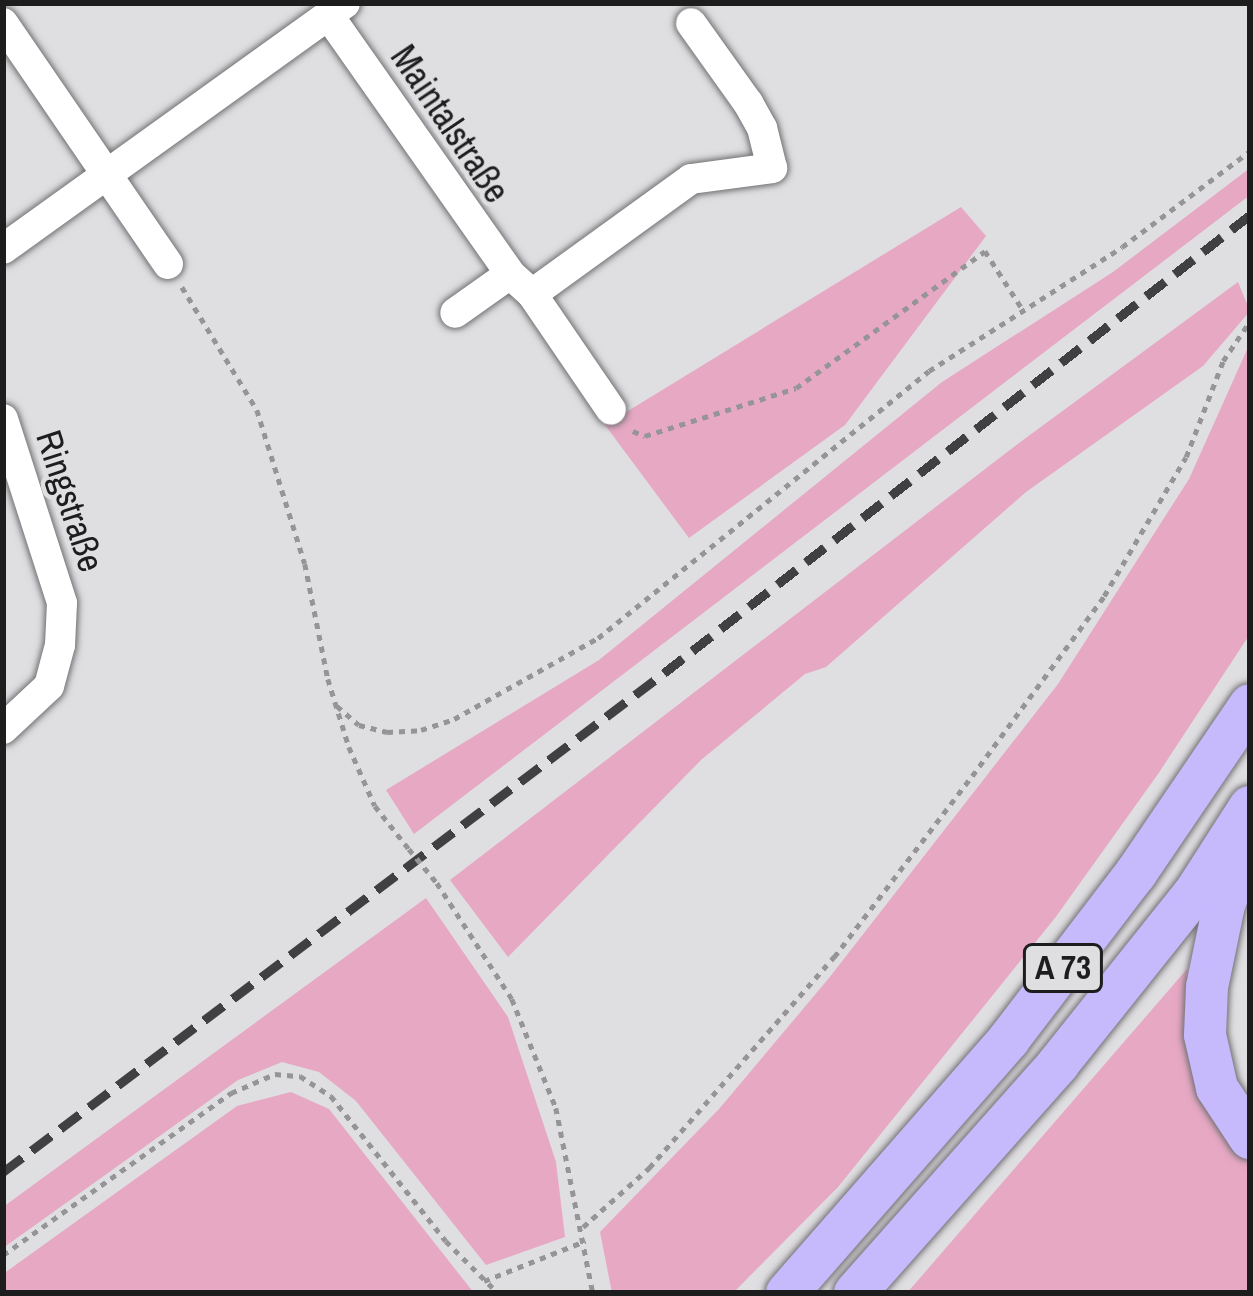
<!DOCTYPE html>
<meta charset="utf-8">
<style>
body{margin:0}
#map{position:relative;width:1253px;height:1296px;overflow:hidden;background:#dfdee1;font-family:"Archivo Narrow",sans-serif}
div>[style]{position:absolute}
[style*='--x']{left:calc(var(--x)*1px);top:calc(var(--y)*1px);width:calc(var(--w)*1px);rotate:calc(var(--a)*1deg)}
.green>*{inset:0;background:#e7a8c4}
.path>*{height:4.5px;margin-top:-2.25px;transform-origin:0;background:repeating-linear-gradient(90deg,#959496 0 6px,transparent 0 12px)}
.roads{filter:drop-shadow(0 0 3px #737174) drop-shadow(0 0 3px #737174)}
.minor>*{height:30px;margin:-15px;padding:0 15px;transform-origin:15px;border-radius:15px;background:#fff}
.highway>*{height:42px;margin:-21px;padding:0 21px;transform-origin:21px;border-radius:21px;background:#c6bafd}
.rail>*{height:9px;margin-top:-4.5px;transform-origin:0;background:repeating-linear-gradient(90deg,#403f41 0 24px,transparent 0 36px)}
.path-bridge>*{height:4.5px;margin-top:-2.25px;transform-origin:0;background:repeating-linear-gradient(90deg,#959496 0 6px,transparent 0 12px)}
span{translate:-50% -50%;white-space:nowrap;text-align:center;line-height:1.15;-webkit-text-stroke:9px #dfdee1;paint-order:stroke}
.shield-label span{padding:3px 9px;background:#dfdee1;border:3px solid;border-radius:9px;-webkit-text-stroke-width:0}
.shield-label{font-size:33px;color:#1e1d1e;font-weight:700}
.street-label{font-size:36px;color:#1e1d1e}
.frame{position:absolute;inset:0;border:6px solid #1e1d1e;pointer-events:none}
</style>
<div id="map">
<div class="green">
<i style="clip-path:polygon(1250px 168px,1250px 195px,414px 834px,386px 790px,599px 660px,942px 382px,1113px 272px)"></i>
<i style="clip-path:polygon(961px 207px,986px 236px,845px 425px,689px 538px,605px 425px)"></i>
<i style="clip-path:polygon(1238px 282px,1250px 311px,1203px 366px,1026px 492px,826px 667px,805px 674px,701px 760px,508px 957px,450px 880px,1019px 443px)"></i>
<i style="clip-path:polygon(1250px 343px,1250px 634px,1158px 774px,1055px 918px,838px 1187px,733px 1293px,612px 1293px,600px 1232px,719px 1109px,829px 978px,1058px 684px,1189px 479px)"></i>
<i style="clip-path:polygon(426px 898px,508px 1017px,556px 1162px,565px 1237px,486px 1265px,356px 1101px,319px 1072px,282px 1062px,238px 1080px,3px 1248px,3px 1207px)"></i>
<i style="clip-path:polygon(1187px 969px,1185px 1037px,1221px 1123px,1250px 1165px,1250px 1293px,907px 1293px)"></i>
<i style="clip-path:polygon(291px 1092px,329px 1109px,474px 1293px,3px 1293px,3px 1274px,237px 1106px)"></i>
</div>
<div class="path">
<i style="--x:182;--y:287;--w:144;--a:58.6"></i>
<i style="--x:257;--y:410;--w:161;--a:72.7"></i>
<i style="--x:305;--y:564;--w:117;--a:78.7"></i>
<i style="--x:328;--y:679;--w:71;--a:72.8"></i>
<i style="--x:349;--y:747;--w:64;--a:66.2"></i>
<i style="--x:375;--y:806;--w:55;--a:51.7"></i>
<i style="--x:633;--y:431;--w:13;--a:23"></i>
<i style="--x:645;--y:436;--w:158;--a:-17.6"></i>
<i style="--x:796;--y:388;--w:233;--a:-35.9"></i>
<i style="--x:985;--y:251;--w:70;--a:57.2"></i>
<i style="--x:337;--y:706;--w:29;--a:41"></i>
<i style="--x:359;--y:725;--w:29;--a:14"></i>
<i style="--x:387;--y:732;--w:34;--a:-3"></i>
<i style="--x:421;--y:730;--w:35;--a:-18"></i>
<i style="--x:454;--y:719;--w:165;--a:-29.4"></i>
<i style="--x:598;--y:638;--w:425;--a:-38.9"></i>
<i style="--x:929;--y:371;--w:229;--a:-32.7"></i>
<i style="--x:1122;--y:247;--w:160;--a:-36.9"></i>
<i style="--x:437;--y:883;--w:138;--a:57.1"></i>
<i style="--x:512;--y:999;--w:118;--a:68"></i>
<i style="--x:556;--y:1108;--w:189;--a:78.7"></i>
<i style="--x:583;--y:1227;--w:89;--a:-41.8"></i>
<i style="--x:649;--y:1168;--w:281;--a:-48.8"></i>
<i style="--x:834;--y:957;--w:228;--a:-52.7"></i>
<i style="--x:972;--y:776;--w:223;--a:-53.7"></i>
<i style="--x:1104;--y:596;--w:161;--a:-59.5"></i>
<i style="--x:1186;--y:457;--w:103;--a:-68.9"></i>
<i style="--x:1223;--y:361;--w:48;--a:-56"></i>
<i style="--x:3;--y:1255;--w:280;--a:-35.4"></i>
<i style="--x:231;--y:1093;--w:48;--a:-23.4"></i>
<i style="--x:275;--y:1074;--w:25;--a:5"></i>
<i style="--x:300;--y:1076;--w:37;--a:33"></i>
<i style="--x:331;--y:1096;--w:185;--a:51.6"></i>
<i style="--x:446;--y:1241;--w:74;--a:45"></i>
<i style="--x:484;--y:1281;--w:109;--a:-21.6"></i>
</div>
<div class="roads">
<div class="minor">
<i style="--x:329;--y:16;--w:315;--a:54.9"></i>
<i style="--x:510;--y:274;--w:67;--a:144.7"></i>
<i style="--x:3;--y:23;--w:292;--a:55.6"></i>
<i style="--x:3;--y:249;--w:421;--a:-35.7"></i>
<i style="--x:510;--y:274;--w:30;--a:42"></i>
<i style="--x:532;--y:294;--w:196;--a:-35.9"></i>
<i style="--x:691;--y:179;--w:82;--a:-7.7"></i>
<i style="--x:772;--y:168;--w:41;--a:-104"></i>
<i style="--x:762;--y:128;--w:29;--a:-119"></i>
<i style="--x:748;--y:103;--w:98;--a:-125.5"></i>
<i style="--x:532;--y:294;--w:140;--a:55.7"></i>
<i style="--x:3;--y:419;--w:193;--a:72.2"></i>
<i style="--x:62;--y:603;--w:42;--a:92.7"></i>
<i style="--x:60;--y:645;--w:42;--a:105"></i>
<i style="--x:49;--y:686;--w:63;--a:136.9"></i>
</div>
<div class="highway">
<i style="--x:1247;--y:844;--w:65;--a:110.7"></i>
<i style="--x:1224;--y:905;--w:84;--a:101.7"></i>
<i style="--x:1207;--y:987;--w:48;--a:92.4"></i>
<i style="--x:1205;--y:1035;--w:54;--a:77.2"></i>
<i style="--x:1217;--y:1088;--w:60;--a:56.6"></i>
<i style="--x:787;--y:1293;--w:337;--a:-48.8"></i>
<i style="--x:1009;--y:1039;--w:209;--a:-52.6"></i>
<i style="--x:1136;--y:873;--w:203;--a:-55.8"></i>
<i style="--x:855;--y:1293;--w:306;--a:-48.4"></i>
<i style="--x:1058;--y:1064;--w:221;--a:-51.4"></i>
<i style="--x:1196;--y:891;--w:100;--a:-57.3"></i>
</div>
</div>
<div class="rail">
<i style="--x:3;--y:1172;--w:828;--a:-37.05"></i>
<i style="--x:664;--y:673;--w:744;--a:-38.01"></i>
</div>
<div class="path-bridge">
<i style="--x:409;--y:849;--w:44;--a:50.5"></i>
</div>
<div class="shield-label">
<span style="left:1063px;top:968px">A 73</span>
</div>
<div class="street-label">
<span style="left:450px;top:124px;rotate:56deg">Maintalstraße</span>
<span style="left:70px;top:501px;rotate:72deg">Ringstraße</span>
</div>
<div class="frame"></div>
</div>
